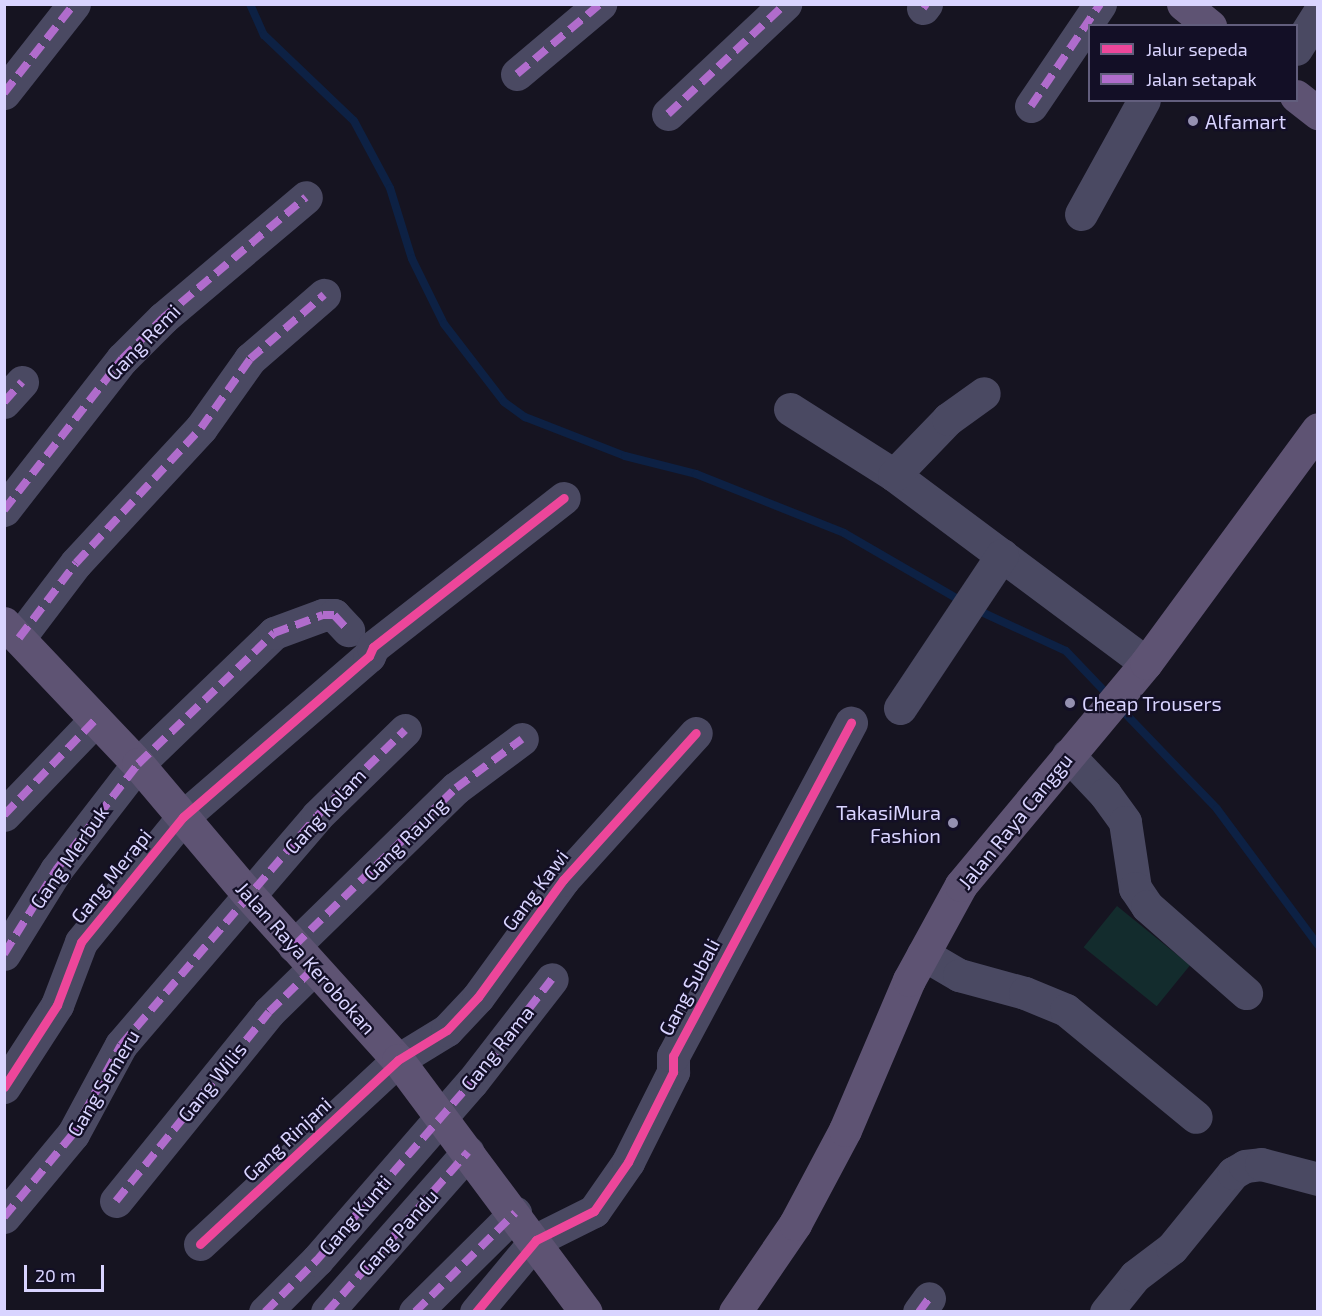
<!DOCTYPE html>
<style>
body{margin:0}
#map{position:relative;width:1322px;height:1316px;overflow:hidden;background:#161421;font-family:"Exo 2",sans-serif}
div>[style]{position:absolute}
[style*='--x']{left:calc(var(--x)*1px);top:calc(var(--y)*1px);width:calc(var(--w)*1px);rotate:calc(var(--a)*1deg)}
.green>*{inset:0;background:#132c2d;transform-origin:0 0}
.stream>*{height:8px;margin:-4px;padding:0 4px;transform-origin:4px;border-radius:4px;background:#0d2144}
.minor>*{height:33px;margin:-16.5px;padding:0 16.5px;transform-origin:16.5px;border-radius:16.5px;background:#4a4962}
.major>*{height:33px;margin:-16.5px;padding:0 16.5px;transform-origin:16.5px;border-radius:16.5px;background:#5e5373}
.quiet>*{height:8px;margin-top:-4px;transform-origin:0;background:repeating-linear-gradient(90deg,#b06ccc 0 15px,transparent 0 23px)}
.cycleway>*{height:9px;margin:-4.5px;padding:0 4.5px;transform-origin:4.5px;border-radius:4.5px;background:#ed469a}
.dots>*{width:16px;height:16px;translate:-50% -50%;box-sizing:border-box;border:3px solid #130f26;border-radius:50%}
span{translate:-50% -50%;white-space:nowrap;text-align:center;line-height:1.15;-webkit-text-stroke:4.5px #130f26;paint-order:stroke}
.poi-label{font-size:20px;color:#d9d4ff}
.left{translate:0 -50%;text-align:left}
.right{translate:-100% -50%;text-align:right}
.street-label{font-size:20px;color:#d9d4ff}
.frame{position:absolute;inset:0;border:6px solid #d9d4ff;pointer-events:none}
.legend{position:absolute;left:1088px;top:24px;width:210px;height:78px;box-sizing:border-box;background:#130f26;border:2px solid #625e7d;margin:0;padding:8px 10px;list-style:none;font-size:18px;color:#d9d4ff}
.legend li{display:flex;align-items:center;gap:12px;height:30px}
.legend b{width:30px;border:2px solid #625e7d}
.scale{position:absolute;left:24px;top:1265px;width:80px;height:27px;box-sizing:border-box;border:3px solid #d9d4ff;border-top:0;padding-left:8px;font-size:18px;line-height:21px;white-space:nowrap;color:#d9d4ff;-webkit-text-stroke:4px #130f26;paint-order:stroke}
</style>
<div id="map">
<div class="green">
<i style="left:1117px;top:906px;width:94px;height:53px;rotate:39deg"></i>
</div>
<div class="stream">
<i style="--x:250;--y:4;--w:34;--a:66"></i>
<i style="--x:264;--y:35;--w:124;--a:43.7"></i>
<i style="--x:354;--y:121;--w:76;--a:61.8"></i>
<i style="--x:390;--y:188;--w:74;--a:72.8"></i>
<i style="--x:412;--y:259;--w:72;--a:63.8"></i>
<i style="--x:444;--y:324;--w:98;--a:52.4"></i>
<i style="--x:504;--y:402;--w:26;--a:36"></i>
<i style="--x:525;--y:417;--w:107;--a:21.3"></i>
<i style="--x:625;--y:456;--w:73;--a:14.2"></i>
<i style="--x:696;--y:474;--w:159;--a:21.7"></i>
<i style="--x:844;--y:533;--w:138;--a:30.1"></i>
<i style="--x:975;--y:609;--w:100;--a:24.8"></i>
<i style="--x:1066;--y:651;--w:64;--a:46.3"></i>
<i style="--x:1119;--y:707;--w:141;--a:46.1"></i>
<i style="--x:1217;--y:809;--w:169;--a:53.4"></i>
</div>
<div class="minor">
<i style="--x:923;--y:8;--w:5;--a:-53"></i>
<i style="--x:1296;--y:49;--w:41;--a:-57.8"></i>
<i style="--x:517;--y:74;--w:109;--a:-40.1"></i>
<i style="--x:4;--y:93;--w:113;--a:-51.8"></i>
<i style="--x:1031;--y:106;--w:123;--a:-55.9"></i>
<i style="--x:668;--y:114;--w:161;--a:-43.2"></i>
<i style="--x:1081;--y:214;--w:130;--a:-61.1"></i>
<i style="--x:4;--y:402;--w:27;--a:-48"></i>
<i style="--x:790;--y:409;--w:123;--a:32.4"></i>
<i style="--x:894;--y:475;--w:314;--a:36.7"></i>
<i style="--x:894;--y:475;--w:78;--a:-46"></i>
<i style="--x:948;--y:419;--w:44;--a:-35.8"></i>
<i style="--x:4;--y:510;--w:192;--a:-52"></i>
<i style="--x:122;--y:359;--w:58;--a:-45"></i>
<i style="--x:163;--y:318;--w:187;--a:-40.2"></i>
<i style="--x:19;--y:638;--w:94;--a:-52.8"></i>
<i style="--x:76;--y:563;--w:184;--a:-47.2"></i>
<i style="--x:201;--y:428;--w:85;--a:-54.6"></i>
<i style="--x:250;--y:359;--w:98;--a:-40.9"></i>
<i style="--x:900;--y:708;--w:184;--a:-56.3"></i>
<i style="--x:1068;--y:755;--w:54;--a:46.5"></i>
<i style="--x:1105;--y:794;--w:34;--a:54"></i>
<i style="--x:1125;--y:822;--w:67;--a:81.4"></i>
<i style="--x:1135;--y:888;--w:22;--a:56"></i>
<i style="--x:1147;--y:906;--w:132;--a:41.3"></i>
<i style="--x:4;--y:815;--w:132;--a:-46.2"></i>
<i style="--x:294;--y:946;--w:226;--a:-44.3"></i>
<i style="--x:456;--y:788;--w:82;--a:-36.6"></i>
<i style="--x:4;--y:954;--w:99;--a:-58.2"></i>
<i style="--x:56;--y:870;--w:134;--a:-52.3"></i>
<i style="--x:138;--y:764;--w:189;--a:-43.9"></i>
<i style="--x:274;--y:633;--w:52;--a:-20.2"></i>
<i style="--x:323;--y:615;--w:11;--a:0"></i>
<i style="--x:334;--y:615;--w:21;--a:47"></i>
<i style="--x:923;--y:954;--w:42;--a:30.3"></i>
<i style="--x:959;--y:975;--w:68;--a:15.3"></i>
<i style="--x:1025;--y:993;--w:44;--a:22.5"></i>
<i style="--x:1066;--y:1010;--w:168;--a:39.5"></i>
<i style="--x:4;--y:1087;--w:98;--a:-57.1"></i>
<i style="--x:57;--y:1005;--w:67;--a:-69.1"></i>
<i style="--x:81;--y:942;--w:161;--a:-50.8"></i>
<i style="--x:183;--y:817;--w:246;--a:-40.9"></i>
<i style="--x:369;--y:656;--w:10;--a:-66"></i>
<i style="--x:373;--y:647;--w:242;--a:-38"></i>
<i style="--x:116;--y:1201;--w:243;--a:-51"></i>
<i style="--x:269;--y:1012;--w:63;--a:-44.4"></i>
<i style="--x:4;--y:1217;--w:108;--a:-50.3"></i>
<i style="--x:73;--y:1134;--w:101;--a:-61.7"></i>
<i style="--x:121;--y:1045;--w:301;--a:-49.4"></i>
<i style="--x:317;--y:816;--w:123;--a:-44.3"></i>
<i style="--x:200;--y:1244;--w:270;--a:-42.9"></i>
<i style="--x:398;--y:1060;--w:57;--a:-31.5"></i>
<i style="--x:447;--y:1030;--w:45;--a:-46.8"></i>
<i style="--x:478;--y:997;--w:145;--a:-54"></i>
<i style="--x:563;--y:880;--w:198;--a:-47.9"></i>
<i style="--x:265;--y:1312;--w:74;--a:-45"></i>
<i style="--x:317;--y:1260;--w:236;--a:-49"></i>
<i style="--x:472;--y:1082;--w:130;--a:-52.2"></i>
<i style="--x:327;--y:1312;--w:213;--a:-48.6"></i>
<i style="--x:415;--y:1312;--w:141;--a:-44.7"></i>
<i style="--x:476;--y:1312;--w:94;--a:-50.2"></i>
<i style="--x:536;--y:1240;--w:65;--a:-26.6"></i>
<i style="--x:594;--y:1211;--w:60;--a:-55.2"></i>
<i style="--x:628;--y:1162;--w:101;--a:-63.4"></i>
<i style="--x:673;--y:1072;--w:16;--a:-90"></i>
<i style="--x:673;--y:1056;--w:378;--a:-61.9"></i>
<i style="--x:919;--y:1312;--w:17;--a:-54"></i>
<i style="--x:1106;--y:1312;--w:46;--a:-51.1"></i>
<i style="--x:1135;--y:1276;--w:46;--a:-37.1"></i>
<i style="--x:1172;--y:1248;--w:97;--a:-50.9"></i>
<i style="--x:1233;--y:1173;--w:14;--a:-30"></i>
<i style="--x:1245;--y:1166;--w:16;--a:-7"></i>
<i style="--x:1261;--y:1164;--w:59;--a:14.7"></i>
</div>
<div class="major">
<i style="--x:1183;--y:4;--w:35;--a:39"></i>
<i style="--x:1296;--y:96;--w:28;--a:38"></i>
<i style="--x:4;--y:623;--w:195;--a:46.5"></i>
<i style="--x:138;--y:764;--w:170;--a:49.8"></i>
<i style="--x:248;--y:894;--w:224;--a:47.9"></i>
<i style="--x:398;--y:1060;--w:314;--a:53.3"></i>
<i style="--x:735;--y:1312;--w:107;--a:-55.7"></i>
<i style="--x:795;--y:1224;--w:106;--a:-62"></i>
<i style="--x:845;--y:1130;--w:163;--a:-66.9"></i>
<i style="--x:909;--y:980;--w:108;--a:-61.3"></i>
<i style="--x:961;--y:885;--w:289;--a:-50.2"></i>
<i style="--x:1146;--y:663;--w:290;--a:-53.7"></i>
</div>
<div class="quiet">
<i style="--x:923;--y:8;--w:5;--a:-53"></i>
<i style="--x:517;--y:74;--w:109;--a:-40.1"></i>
<i style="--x:4;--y:93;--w:113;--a:-51.8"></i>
<i style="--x:1031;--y:106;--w:123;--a:-55.9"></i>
<i style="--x:668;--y:114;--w:161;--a:-43.2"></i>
<i style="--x:4;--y:402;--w:27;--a:-48"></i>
<i style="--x:4;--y:510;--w:192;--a:-52"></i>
<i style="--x:122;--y:359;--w:58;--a:-45"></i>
<i style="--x:163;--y:318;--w:187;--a:-40.2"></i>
<i style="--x:19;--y:638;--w:94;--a:-52.8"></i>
<i style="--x:76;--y:563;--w:184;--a:-47.2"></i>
<i style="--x:201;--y:428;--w:85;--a:-54.6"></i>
<i style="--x:250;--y:359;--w:98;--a:-40.9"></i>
<i style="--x:4;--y:815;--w:132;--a:-46.2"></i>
<i style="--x:294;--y:946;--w:226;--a:-44.3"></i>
<i style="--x:456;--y:788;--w:82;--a:-36.6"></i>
<i style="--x:4;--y:954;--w:99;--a:-58.2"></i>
<i style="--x:56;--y:870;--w:134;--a:-52.3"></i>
<i style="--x:138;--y:764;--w:189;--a:-43.9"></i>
<i style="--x:274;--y:633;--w:52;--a:-20.2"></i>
<i style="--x:323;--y:615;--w:11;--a:0"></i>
<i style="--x:334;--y:615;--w:21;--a:47"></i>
<i style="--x:116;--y:1201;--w:243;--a:-51"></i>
<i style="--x:269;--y:1012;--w:63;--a:-44.4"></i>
<i style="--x:4;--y:1217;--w:108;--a:-50.3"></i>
<i style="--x:73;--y:1134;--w:101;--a:-61.7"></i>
<i style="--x:121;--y:1045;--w:301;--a:-49.4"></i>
<i style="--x:317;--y:816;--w:123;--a:-44.3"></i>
<i style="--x:265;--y:1312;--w:74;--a:-45"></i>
<i style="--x:317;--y:1260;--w:236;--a:-49"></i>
<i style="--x:472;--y:1082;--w:130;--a:-52.2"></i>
<i style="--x:327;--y:1312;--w:213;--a:-48.6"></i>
<i style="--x:415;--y:1312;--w:141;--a:-44.7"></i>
<i style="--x:919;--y:1312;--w:17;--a:-54"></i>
</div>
<div class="cycleway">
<i style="--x:4;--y:1087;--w:98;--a:-57.1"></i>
<i style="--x:57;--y:1005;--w:67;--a:-69.1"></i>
<i style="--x:81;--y:942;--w:161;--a:-50.8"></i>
<i style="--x:183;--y:817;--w:246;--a:-40.9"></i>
<i style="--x:369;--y:656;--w:10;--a:-66"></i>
<i style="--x:373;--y:647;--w:242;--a:-38"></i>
<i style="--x:200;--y:1244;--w:270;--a:-42.9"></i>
<i style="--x:398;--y:1060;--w:57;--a:-31.5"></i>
<i style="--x:447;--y:1030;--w:45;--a:-46.8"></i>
<i style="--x:478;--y:997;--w:145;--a:-54"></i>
<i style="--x:563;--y:880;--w:198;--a:-47.9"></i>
<i style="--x:476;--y:1312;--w:94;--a:-50.2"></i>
<i style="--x:536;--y:1240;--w:65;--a:-26.6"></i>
<i style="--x:594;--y:1211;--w:60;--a:-55.2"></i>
<i style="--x:628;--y:1162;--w:101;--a:-63.4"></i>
<i style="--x:673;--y:1072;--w:16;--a:-90"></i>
<i style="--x:673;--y:1056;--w:378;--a:-61.9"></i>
</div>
<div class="dots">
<i style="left:1193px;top:121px;background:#9591b1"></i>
<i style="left:1070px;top:703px;background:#9591b1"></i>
<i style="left:953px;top:823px;background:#9591b1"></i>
</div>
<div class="poi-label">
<span class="left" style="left:1205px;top:121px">Alfamart</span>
<span class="left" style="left:1082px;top:703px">Cheap Trousers</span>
<span class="right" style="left:941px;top:824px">TakasiMura<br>Fashion</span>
</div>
<div class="street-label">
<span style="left:143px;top:342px;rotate:-46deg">Gang Remi</span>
<span style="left:325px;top:811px;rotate:-47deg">Gang Kolam</span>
<span style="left:1015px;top:821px;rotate:-51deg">Jalan Raya Canggu</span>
<span style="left:405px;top:839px;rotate:-45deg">Gang Raung</span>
<span style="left:69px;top:857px;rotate:-55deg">Gang Merbuk</span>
<span style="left:111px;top:876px;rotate:-51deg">Gang Merapi</span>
<span style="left:535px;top:890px;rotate:-53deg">Gang Kawi</span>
<span style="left:306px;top:958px;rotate:48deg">Jalan Raya Kerobokan</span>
<span style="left:689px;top:987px;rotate:-62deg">Gang Subali</span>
<span style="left:497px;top:1048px;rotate:-51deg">Gang Rama</span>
<span style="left:212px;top:1082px;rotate:-51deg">Gang Wilis</span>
<span style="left:103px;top:1083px;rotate:-59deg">Gang Semeru</span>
<span style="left:287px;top:1139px;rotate:-43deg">Gang Rinjani</span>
<span style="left:355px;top:1215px;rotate:-49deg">Gang Kunti</span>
<span style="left:398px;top:1232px;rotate:-48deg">Gang Pandu</span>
</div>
<div class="frame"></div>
<ul class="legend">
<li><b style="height:8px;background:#ed469a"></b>Jalur sepeda</li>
<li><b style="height:8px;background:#b06ccc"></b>Jalan setapak</li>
</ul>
<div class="scale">20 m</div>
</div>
